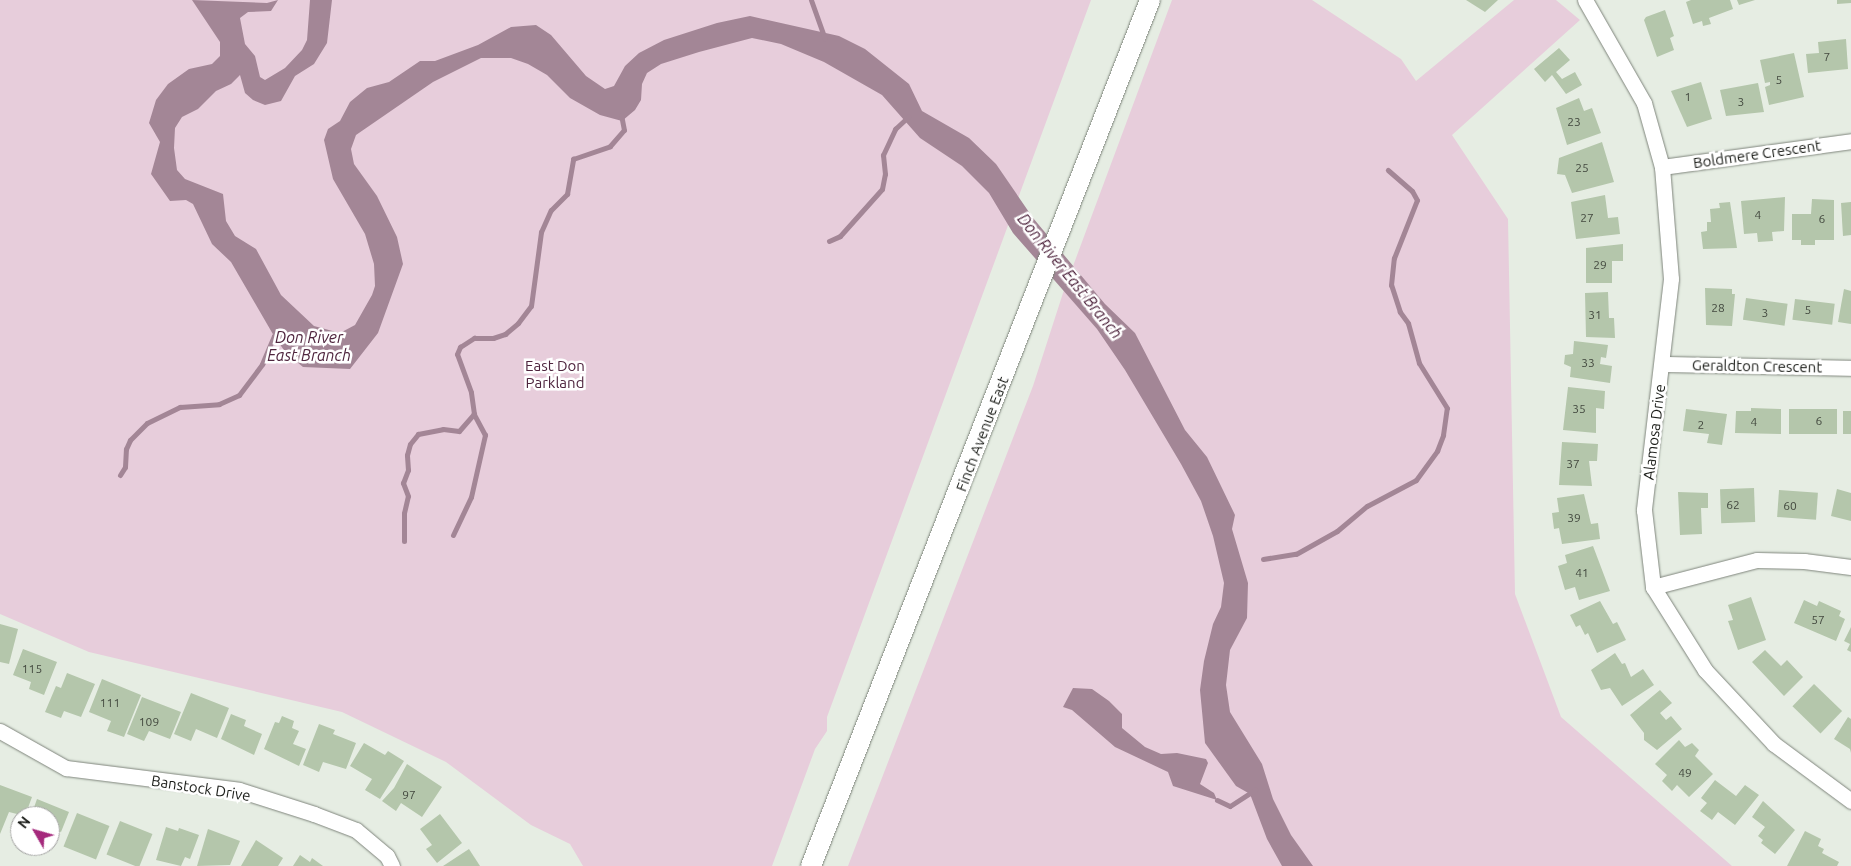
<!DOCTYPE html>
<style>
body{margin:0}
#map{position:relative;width:1851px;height:866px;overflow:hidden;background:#e6ede3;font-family:Ubuntu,sans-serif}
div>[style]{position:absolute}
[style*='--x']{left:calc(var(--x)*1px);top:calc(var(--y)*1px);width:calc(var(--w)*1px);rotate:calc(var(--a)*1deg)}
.green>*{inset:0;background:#e7cddb}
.water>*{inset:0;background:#a38696}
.stream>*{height:5px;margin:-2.5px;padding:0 2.5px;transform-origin:2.5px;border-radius:2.5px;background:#a38696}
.building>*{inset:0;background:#b4c6ab;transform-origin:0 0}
.roads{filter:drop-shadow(0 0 1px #7f857c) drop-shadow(0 0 1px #7f857c)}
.minor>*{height:15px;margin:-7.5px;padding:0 7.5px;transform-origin:7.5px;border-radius:7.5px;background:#fff}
.major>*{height:20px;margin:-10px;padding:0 10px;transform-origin:10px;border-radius:10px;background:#fff}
span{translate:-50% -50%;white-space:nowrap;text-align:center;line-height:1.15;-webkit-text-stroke:5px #fff;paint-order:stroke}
.number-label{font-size:12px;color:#43493f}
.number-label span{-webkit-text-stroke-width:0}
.street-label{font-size:15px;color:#1d1f1b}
.park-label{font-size:15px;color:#4e243e}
.water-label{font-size:16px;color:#4f253e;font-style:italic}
.north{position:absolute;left:10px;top:806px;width:50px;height:50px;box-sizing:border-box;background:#fff;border:1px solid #a5a5a4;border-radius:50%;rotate:308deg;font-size:14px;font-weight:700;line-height:20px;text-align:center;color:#1d1f1b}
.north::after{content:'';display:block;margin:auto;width:18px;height:22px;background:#a5297c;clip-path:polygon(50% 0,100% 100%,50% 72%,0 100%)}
</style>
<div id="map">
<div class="green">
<i style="clip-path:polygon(0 0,1091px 0,827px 717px,827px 731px,815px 749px,772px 866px,583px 866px,570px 844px,531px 825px,446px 762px,342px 712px,89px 652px,0 614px)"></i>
<i style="clip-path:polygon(1172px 0,1312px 0,1401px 59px,1416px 81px,1514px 0,1556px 0,1580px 20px,1452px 135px,1508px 219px,1515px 594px,1561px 717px,1732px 866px,848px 866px,1033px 386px,1063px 293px)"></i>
</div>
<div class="water">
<i style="clip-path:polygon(192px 0,267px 3px,278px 0,271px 11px,248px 12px,240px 18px,245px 44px,255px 56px,260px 77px,265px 80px,285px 68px,302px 50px,307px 40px,310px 0,332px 0,327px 43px,314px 64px,295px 76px,281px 101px,265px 105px,253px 100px,245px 93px,240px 75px,231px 84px,216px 91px,198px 109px,182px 117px,175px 128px,174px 148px,177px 170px,185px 179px,223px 194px,226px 221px,235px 236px,256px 249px,281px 295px,314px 326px,340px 333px,355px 325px,372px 295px,375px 286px,374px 264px,365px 234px,333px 179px,324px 140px,328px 129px,340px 121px,350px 102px,367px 88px,389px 82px,420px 61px,435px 61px,478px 45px,511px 27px,536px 25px,551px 35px,586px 76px,605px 89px,614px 86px,625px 66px,639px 53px,664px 40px,717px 23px,750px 16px,839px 36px,865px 49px,909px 84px,922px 111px,969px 138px,996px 164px,1033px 218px,1105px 304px,1135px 333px,1185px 430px,1207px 457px,1235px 515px,1232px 529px,1248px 583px,1247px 618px,1230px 650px,1226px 685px,1230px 712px,1262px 764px,1273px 799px,1291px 835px,1313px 866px,1282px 866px,1267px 839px,1250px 794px,1236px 786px,1205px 743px,1200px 690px,1204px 661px,1213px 624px,1221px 607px,1224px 583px,1213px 536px,1201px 501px,1181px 464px,1125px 370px,1097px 329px,1013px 233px,989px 193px,962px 166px,920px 138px,882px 95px,824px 62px,781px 44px,752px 38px,699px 52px,661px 64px,647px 73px,642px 84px,641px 100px,635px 110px,622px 121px,600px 115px,570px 98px,547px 75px,528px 64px,511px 58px,481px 58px,433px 82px,356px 135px,351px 149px,354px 164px,377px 196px,397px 237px,403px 264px,378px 333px,350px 369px,303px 367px,286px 353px,274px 336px,231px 262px,212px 244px,193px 204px,186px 200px,170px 201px,151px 174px,160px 142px,149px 123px,156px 100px,168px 84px,189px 69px,212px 64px,220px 56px,220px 42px)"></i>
<i style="clip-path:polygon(1073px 688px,1092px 689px,1109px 701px,1122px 714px,1122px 728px,1145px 747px,1161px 754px,1177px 753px,1206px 759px,1208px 763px,1200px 784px,1214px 793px,1217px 800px,1173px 786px,1168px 772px,1115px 747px,1072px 710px,1063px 707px)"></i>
</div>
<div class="stream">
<i style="--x:811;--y:0;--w:41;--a:70.3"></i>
<i style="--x:829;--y:241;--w:12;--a:-24"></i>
<i style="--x:840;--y:236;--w:63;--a:-48.2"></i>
<i style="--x:882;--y:189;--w:15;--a:-79"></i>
<i style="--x:885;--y:174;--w:19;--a:-96"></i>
<i style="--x:883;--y:155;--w:29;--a:-65"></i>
<i style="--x:895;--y:129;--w:18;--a:-43"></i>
<i style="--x:120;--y:475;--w:9;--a:-58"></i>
<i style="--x:125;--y:467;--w:18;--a:-87"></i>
<i style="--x:126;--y:449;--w:10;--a:-66"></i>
<i style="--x:130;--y:440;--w:24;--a:-45"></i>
<i style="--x:147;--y:423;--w:37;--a:-26"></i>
<i style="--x:180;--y:407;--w:39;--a:-4"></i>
<i style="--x:219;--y:404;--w:22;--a:-24"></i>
<i style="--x:239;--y:395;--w:39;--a:-53"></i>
<i style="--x:262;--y:364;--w:30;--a:-67"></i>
<i style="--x:274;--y:336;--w:5;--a:-11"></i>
<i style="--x:453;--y:535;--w:42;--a:-64.7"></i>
<i style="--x:471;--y:497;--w:64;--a:-77.3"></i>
<i style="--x:485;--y:435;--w:24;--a:-118"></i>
<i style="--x:474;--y:414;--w:22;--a:-98"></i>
<i style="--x:471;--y:392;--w:40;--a:-110.2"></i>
<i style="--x:457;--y:354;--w:8;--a:-67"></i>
<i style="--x:460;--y:347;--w:17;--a:-33"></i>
<i style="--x:474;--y:338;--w:19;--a:0"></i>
<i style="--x:493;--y:338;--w:13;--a:-18"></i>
<i style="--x:505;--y:334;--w:17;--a:-40"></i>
<i style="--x:518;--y:323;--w:21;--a:-53"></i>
<i style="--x:531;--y:306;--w:75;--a:-82.3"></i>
<i style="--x:541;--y:232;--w:24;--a:-66"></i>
<i style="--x:551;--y:210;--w:23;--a:-45"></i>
<i style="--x:567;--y:194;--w:36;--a:-80"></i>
<i style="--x:573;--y:159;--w:39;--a:-19"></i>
<i style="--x:610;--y:146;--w:21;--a:-49"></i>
<i style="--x:624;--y:130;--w:15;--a:-101"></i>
<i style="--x:404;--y:541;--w:28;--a:-90"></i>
<i style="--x:404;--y:513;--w:17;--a:-77"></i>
<i style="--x:408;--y:496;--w:14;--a:-111"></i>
<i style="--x:403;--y:483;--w:14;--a:-69"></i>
<i style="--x:408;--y:470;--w:15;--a:-94"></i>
<i style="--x:407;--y:455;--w:11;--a:-75"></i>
<i style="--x:410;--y:444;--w:13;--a:-51"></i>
<i style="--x:418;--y:434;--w:25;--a:-11"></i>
<i style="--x:443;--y:429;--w:16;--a:7"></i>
<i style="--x:459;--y:431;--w:23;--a:-49"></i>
<i style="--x:1263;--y:559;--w:33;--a:-9"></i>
<i style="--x:1296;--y:554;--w:47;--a:-29.3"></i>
<i style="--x:1337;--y:531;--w:39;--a:-40"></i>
<i style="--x:1367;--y:506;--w:55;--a:-28"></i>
<i style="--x:1416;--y:480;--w:36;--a:-54"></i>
<i style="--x:1437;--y:451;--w:17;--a:-69"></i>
<i style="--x:1443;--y:435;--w:27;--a:-82"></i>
<i style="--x:1447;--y:408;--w:53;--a:-121.9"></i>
<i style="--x:1419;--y:363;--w:41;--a:-105.4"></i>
<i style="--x:1408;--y:323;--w:14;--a:-126"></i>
<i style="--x:1400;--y:312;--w:28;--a:-108"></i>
<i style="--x:1391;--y:285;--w:27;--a:-84"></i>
<i style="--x:1394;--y:258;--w:62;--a:-68.4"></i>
<i style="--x:1417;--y:200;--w:10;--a:-119"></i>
<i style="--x:1412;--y:191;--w:32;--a:-139"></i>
<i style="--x:1217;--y:800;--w:14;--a:25"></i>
<i style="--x:1230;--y:806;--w:30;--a:-33"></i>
</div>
<div class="building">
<i style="clip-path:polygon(1466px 0,1498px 0,1485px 12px)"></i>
<i style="clip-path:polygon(1691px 0,1730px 0,1733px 9px,1709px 18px,1711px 24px,1703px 26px,1702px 21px,1693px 24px,1686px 2px)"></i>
<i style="clip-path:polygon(1737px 0,1755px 0,1739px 5px)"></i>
<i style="clip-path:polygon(1837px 0,1851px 0,1851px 3px,1837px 4px)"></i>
<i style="clip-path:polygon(1665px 10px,1674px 36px,1670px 38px,1674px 50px,1657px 57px,1644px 20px,1646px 17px)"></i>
<i style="clip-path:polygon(1846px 39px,1848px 69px,1808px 73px,1806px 54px,1819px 53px,1818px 42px)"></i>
<i style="clip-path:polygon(1559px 48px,1570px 60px,1556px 72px,1562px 79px,1575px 72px,1582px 85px,1566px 94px,1552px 75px,1545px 82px,1534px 69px)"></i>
<i style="clip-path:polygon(1794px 53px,1804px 97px,1769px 105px,1765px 87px,1770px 85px,1770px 82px,1765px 83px,1760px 60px)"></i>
<i style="clip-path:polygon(1701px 82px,1712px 119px,1687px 127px,1671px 91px)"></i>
<i style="clip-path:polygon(1758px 83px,1764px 112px,1726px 116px,1720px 90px)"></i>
<i style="clip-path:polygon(1579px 98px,1584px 111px,1592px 108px,1601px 133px,1567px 145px,1556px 108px)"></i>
<i style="clip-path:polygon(1602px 142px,1614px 182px,1572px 193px,1565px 175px,1557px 174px,1559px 158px)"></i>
<i style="clip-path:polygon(1605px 195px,1608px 218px,1618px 217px,1620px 234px,1576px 239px,1571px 202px)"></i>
<i style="clip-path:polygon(1785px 197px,1784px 231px,1772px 232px,1773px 241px,1758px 242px,1757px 233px,1744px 234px,1741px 201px)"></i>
<i style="clip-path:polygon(1812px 199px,1834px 200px,1834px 240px,1815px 240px,1815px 245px,1801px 245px,1801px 240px,1792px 240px,1792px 214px,1811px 214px)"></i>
<i style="clip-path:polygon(1730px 202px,1737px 248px,1703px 249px,1701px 232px,1707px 231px,1707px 222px,1711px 222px,1710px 209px,1720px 208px,1719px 203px)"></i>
<i style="clip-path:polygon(1851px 202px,1851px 235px,1843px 236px,1841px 203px)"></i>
<i style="clip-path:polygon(1623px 244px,1623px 261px,1612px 261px,1612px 283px,1586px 283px,1586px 248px)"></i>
<i style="clip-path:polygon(1705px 288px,1732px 289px,1732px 294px,1735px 294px,1732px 326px,1706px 325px)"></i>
<i style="clip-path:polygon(1844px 289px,1851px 291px,1851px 324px,1838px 322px)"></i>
<i style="clip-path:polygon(1608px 292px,1609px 318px,1614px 318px,1615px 338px,1586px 337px,1585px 293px)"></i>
<i style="left:1746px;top:298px;width:42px;height:22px;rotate:8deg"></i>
<i style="left:1795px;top:299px;width:40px;height:21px;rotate:7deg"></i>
<i style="clip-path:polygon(1574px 341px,1608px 345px,1606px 358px,1601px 357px,1600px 364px,1612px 366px,1610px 383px,1570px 377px,1571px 367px,1564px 364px,1565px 355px,1573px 354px)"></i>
<i style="clip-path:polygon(1568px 387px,1605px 391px,1604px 409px,1596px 408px,1596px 433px,1563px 430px)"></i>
<i style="clip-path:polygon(1751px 408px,1781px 409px,1781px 434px,1735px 433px,1736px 411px,1751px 411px)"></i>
<i style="clip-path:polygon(1686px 409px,1727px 414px,1722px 445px,1707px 443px,1709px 434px,1683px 431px)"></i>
<i style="left:1789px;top:409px;width:48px;height:25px"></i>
<i style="left:1843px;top:411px;width:8px;height:23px"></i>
<i style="clip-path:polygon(1562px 442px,1598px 444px,1597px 461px,1589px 461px,1592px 486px,1559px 485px)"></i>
<i style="left:1754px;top:488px;width:34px;height:34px;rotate:88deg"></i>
<i style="clip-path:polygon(1837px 489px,1851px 493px,1851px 521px,1831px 516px)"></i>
<i style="left:1779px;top:490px;width:39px;height:27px;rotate:4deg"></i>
<i style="clip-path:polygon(1678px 492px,1708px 493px,1708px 508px,1701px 508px,1702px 534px,1680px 535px)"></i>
<i style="clip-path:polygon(1584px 494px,1591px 524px,1598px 523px,1600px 539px,1562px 544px,1559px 528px,1554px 529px,1552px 513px,1559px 512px,1557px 498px)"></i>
<i style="clip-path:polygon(1593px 546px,1610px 591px,1579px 600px,1575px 587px,1565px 590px,1558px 566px,1567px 563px,1565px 555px)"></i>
<i style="clip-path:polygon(1751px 597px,1766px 640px,1738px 650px,1728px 621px,1733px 620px,1728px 605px)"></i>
<i style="clip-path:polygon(1804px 600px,1817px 606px,1819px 601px,1841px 611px,1839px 616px,1845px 619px,1836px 641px,1794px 623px)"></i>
<i style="clip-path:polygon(1600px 601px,1613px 624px,1617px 622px,1626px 640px,1597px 653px,1588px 633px,1585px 635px,1580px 625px,1576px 627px,1570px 615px)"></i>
<i style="clip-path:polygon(0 624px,18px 629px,9px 664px,0 662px)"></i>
<i style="clip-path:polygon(1851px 627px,1851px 652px,1847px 650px,1850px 644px,1844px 641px)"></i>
<i style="clip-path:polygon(23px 649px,57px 662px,44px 695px,29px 689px,31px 682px,13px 675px)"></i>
<i style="clip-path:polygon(1765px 650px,1781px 666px,1787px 660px,1803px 677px,1784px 696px,1752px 662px)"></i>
<i style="clip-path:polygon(1615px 653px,1622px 664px,1625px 663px,1631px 677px,1643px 669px,1654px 685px,1622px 706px,1610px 688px,1601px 690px,1591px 670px)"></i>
<i style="clip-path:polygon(67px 673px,95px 684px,81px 717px,64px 711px,61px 718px,45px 712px,56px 686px,61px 688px)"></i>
<i style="clip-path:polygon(102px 679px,141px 695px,124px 737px,107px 731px,111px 721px,89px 712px)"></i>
<i style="left:1814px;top:684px;width:39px;height:31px;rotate:44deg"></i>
<i style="clip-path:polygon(1660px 690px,1672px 703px,1660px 713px,1666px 720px,1671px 716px,1682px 729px,1657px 750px,1644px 740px,1644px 733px,1630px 715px)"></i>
<i style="clip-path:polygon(191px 693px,229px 708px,217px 738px,196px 729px,191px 741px,174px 734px)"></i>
<i style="clip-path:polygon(142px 697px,181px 712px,170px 739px,149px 731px,144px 741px,127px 734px)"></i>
<i style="clip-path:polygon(231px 714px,246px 720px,244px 726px,262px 734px,254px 755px,221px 739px)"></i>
<i style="clip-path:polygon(282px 716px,294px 721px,292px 728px,299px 731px,293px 744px,306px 749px,299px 766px,264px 749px,275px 722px,279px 723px)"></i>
<i style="clip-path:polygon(1848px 717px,1851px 719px,1851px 753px,1850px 749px,1834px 739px)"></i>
<i style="clip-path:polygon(319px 724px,335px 730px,333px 734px,356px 743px,346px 769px,323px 762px,319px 772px,303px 765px)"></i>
<i style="clip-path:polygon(1679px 740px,1685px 747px,1692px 743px,1699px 750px,1695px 756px,1713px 774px,1689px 797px,1677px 785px,1672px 791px,1662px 781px,1667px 775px,1655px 764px)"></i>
<i style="clip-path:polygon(364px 743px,385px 755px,388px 751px,404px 761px,380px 799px,365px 790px,372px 779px,350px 766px)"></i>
<i style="clip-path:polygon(407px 764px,442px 787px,422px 817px,401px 803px,396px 811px,382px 801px,394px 788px)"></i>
<i style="clip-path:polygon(1715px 780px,1736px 796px,1745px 785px,1759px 795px,1735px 825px,1718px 812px,1712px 820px,1700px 811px,1707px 803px,1701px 798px)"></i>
<i style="clip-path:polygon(0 785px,32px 797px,25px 816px,9px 812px,0 834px)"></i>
<i style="clip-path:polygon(37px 799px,69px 812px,61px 832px,50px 827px,50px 816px,31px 816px)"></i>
<i style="clip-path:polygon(1763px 801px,1795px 830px,1775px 854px,1761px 843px,1763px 840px,1758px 836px,1765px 827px,1752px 817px)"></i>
<i style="left:77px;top:813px;width:35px;height:36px;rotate:22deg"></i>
<i style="clip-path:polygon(440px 814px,462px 843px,437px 863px,426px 849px,432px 845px,420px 829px)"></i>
<i style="left:120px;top:821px;width:35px;height:36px;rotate:22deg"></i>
<i style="clip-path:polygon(166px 827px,178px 831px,179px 828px,199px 835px,190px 859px,185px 857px,181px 866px,156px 860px)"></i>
<i style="clip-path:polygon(208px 829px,240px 841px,230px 865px,197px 866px)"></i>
<i style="clip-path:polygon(1805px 831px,1821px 839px,1818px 846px,1824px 849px,1822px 853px,1839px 862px,1837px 866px,1787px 866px)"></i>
<i style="clip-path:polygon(256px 840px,283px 858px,278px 866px,241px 866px)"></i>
<i style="clip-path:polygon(469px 849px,480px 866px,443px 866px)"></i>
<i style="clip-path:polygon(300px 855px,310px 862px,312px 858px,323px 866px,293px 866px)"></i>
</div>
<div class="roads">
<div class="minor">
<i style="--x:1585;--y:0;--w:119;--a:60.2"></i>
<i style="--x:1644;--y:103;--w:66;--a:74.3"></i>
<i style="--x:1662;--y:167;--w:112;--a:85.4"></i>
<i style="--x:1671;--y:279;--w:233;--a:96.7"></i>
<i style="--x:1644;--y:510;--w:78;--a:83.3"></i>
<i style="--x:1653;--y:587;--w:98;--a:57.9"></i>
<i style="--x:1705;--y:670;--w:101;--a:47"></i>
<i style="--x:1774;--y:744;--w:96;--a:36.5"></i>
<i style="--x:1662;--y:167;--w:191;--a:-7.8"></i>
<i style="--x:1662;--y:364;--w:189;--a:1.2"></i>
<i style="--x:1653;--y:587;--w:107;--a:-14.6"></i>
<i style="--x:1757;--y:560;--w:47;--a:1.2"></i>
<i style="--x:1804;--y:561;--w:47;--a:7.3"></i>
<i style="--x:0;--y:731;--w:76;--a:29.3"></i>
<i style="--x:66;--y:768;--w:174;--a:7.2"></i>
<i style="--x:239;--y:790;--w:79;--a:17.7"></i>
<i style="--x:314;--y:814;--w:45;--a:20.9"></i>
<i style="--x:356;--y:830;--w:40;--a:40"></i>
<i style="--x:387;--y:856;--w:11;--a:63"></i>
</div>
<div class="major">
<i style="--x:811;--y:866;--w:930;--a:-68.62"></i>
</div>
</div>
<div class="number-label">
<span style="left:1827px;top:57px">7</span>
<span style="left:1779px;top:80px">5</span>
<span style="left:1688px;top:97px">1</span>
<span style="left:1741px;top:102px">3</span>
<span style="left:1574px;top:122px">23</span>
<span style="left:1582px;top:168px">25</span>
<span style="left:1758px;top:215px">4</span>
<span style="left:1587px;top:218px">27</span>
<span style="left:1822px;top:219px">6</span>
<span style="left:1600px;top:265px">29</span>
<span style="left:1718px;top:308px">28</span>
<span style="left:1808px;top:310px">5</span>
<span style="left:1765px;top:313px">3</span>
<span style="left:1595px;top:315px">31</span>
<span style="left:1588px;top:363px">33</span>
<span style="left:1579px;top:409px">35</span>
<span style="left:1819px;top:421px">6</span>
<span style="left:1754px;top:422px">4</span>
<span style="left:1701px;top:425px">2</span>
<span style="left:1573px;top:464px">37</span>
<span style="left:1733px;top:505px">62</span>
<span style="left:1790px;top:506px">60</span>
<span style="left:1574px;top:518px">39</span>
<span style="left:1582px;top:573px">41</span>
<span style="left:1818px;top:620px">57</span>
<span style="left:32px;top:669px">115</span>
<span style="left:110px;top:703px">111</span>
<span style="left:149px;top:722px">109</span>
<span style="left:1685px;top:773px">49</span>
<span style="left:409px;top:795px">97</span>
</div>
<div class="street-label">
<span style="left:1757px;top:154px;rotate:-8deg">Boldmere Crescent</span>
<span style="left:1757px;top:366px;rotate:1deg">Geraldton Crescent</span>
<span style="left:1654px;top:432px;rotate:-83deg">Alamosa Drive</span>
<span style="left:982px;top:434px;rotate:-69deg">Finch Avenue East</span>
<span style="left:201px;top:788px;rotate:9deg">Banstock Drive</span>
</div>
<div class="park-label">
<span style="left:555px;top:374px">East Don<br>Parkland</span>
</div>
<div class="water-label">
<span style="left:1070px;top:276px;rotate:51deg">Don River East Branch</span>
<span style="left:309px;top:346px">Don River<br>East Branch</span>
</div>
<div class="north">N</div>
</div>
